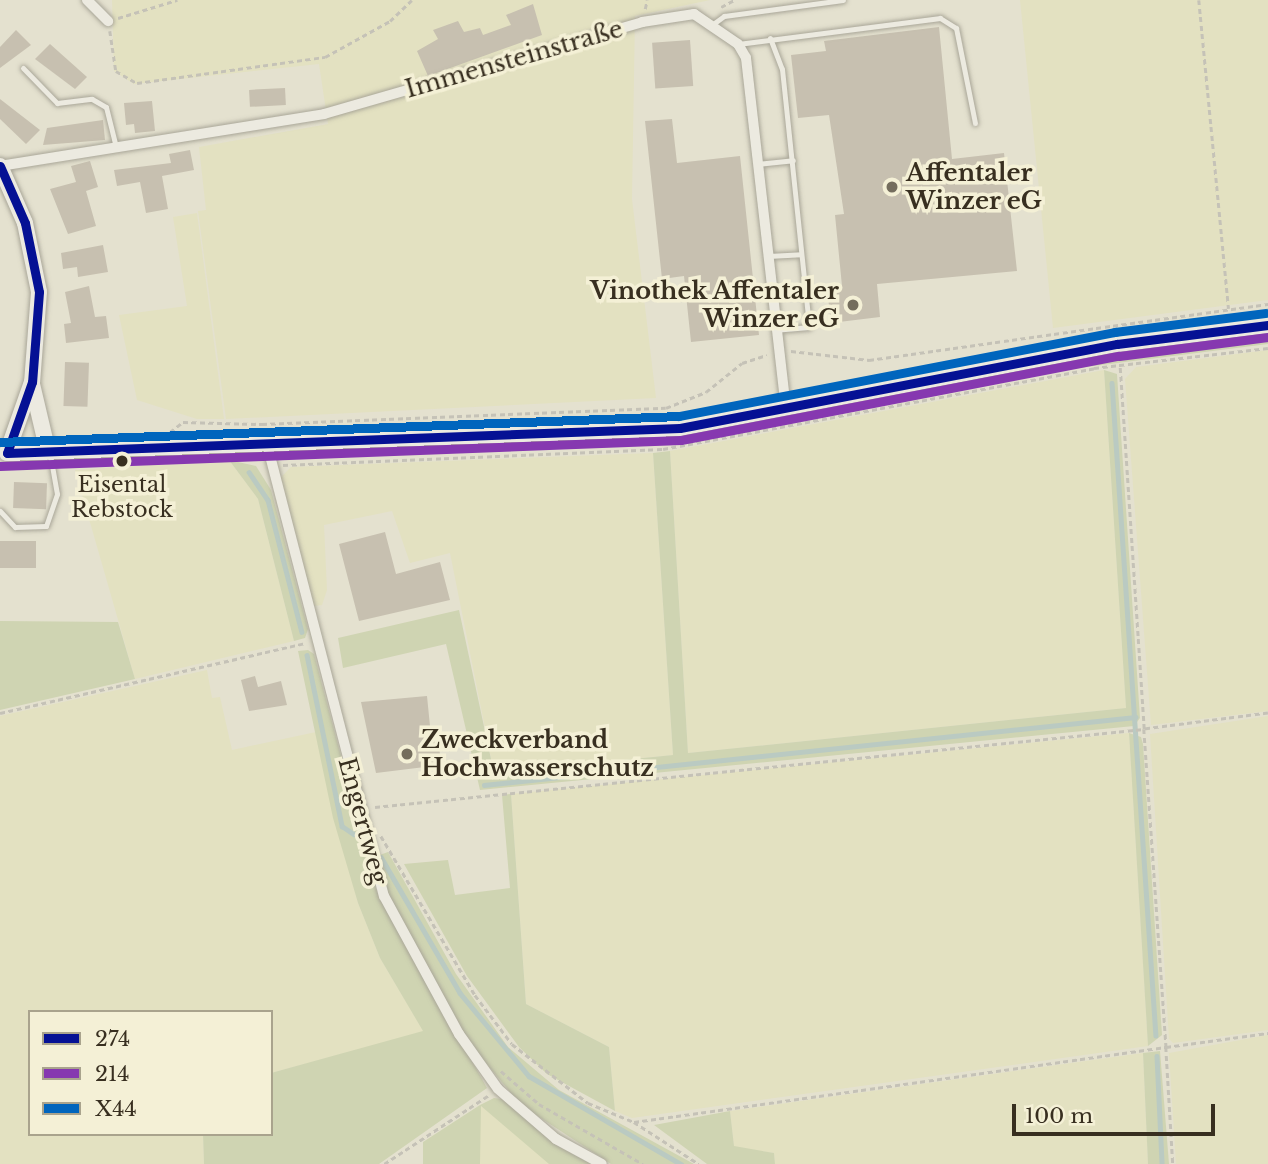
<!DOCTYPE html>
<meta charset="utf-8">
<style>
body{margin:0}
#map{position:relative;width:1268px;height:1164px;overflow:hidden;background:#e4e1cf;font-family:"Libre Baskerville",serif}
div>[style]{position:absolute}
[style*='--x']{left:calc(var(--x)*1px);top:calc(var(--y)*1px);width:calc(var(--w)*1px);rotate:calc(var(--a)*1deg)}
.farmland>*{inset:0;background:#e3e1c1}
.green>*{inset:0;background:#cfd4b2}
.stream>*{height:4.5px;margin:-2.25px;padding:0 2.25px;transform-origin:2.25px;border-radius:2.25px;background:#bacac2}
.building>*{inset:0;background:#c7c0b0;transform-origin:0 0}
.path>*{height:2.5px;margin-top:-1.25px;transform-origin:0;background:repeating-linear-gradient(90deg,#c5c2b7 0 5px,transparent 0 8.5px)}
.roads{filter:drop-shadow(0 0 2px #a9a698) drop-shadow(0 0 2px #a9a698)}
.service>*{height:5px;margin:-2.5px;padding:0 2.5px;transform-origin:2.5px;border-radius:2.5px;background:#eceae0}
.minor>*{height:10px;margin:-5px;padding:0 5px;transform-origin:5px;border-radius:5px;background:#eceae0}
.secondary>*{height:16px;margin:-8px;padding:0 8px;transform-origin:8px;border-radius:8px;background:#eceae0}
.bus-1>*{height:9px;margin:-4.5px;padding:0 4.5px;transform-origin:4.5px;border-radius:4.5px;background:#051194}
.bus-2>*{height:9px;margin:-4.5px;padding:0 4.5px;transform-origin:4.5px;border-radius:4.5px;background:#8638b0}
.bus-3>*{height:9px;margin:-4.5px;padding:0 4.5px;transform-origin:4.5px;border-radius:4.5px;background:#0065bd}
.dots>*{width:19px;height:19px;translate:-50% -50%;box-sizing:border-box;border:4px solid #f4f0d6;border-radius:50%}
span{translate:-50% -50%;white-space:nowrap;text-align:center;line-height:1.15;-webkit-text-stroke:7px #f4f0d6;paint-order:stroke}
.bus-label{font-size:22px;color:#382f20}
.street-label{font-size:24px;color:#382f20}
.poi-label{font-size:24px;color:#382f20;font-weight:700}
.left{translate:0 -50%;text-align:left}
.right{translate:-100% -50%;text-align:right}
.legend{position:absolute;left:28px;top:1010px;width:245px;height:126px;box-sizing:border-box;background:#f4f0d6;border:2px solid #a9a38d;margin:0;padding:9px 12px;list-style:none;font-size:21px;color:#382f20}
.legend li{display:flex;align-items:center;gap:14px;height:35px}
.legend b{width:35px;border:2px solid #a9a38d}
.scale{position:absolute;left:1012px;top:1104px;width:203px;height:32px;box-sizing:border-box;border:4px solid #382f20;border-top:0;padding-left:9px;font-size:21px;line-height:24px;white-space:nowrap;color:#382f20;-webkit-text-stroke:5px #f4f0d6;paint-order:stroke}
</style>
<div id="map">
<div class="farmland">
<i style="clip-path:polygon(112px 0,710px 0,635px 16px,632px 199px,656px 398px,226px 419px,198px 211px,206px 210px,199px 147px,328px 124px,319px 64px,134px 84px,114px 71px)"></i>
<i style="clip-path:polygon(1020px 0,1268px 0,1268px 300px,1053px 328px)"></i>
<i style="clip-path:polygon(197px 213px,224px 419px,197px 419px,137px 400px,119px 315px,187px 306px,173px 217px)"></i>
<i style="clip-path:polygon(1268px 350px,1268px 711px,1151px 725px,1125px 379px,1136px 367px)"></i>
<i style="clip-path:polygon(1104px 370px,1126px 708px,688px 753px,670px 451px)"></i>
<i style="clip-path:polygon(653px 453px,673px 755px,494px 773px,450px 553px,410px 563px,392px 511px,324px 525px,327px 590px,322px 605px,314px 606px,279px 479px,291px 467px)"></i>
<i style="clip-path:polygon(229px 460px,258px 499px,294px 641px,135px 679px,75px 470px)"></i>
<i style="clip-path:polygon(207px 670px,212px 698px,220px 697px,232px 750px,316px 732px,358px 903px,380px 958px,424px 1032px,271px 1073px,271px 1012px,30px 1012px,30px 1134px,203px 1134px,204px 1164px,0 1164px,0 716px)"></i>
<i style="clip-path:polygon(1268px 716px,1268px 1030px,1173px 1043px,1169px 1039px,1150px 734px)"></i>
<i style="clip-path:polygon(1129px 733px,1148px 1046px,632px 1118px,615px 1111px,609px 1047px,526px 1004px,511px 794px)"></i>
<i style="clip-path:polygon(1268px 1035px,1268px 1164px,1176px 1164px,1169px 1053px)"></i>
<i style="clip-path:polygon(1143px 1053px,1148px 1164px,775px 1164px,774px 1153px,734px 1147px,730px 1111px)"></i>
<i style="clip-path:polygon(480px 1105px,548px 1159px,549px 1164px,480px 1164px)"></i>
</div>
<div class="green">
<i style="clip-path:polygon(1268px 333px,1268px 344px,1054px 371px,673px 445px,277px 458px,281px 452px,639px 443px,842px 408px,1043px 364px)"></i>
<i style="clip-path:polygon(1104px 370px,1117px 374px,1140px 718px,1134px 726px,480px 790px,446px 644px,343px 668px,338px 638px,459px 610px,494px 773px,673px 755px,653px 453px,670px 451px,688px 753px,1126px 708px)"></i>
<i style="clip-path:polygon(229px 460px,256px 466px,271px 490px,308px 629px,305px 638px,294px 641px,258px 499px)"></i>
<i style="clip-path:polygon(0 621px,118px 622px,135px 679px,0 710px)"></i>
<i style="clip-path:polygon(308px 650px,314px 654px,377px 892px,487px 1088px,379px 1164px,204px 1164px,203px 1134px,271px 1134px,271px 1073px,423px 1031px,380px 958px,358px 903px,333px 818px,298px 651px)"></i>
<i style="clip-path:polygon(1129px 733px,1141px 737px,1143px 744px,1162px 1035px,1148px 1046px)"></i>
<i style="clip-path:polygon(511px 794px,526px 1004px,609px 1047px,615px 1111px,547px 1074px,519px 1047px,467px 976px,404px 864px,448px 860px,455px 895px,510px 888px,502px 795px)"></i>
<i style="clip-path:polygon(388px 852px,456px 974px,508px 1047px,559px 1090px,694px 1164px,611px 1164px,521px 1105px,465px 1038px,391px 901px,374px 857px)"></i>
<i style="clip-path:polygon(1160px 1051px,1169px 1164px,1148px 1164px,1143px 1053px)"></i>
<i style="clip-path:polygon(494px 1098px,502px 1099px,556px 1145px,591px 1164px,549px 1164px,481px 1106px,480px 1164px,423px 1164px,423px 1142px,480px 1105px)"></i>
<i style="clip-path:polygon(730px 1111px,734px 1146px,774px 1153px,775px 1164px,707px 1164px,654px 1125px)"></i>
</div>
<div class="stream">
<i style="--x:1112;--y:383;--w:654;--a:86.15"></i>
<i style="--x:249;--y:472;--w:34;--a:56"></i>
<i style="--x:268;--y:500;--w:136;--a:75.6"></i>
<i style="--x:307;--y:655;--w:175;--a:78.4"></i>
<i style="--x:342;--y:826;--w:14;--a:34"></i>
<i style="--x:484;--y:785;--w:655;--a:-5.96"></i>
<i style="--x:381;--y:857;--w:157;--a:59.8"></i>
<i style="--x:460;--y:993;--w:108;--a:50.3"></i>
<i style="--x:529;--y:1076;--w:176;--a:30.1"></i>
<i style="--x:1157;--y:1056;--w:108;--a:87.3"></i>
</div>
<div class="building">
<i style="clip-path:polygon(533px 4px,542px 35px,428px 76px,417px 51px,438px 39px,433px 30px,458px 21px,464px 32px,480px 28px,483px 35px,511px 25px,506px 15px)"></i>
<i style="clip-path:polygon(939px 27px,952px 159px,1004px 153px,1017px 271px,877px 284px,880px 317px,839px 322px,839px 314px,830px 315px,827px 288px,842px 286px,835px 215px,844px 214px,829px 115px,798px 118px,791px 55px,826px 51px,824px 41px)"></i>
<i style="clip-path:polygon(16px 30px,31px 45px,0 68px,0 47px)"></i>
<i style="left:690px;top:40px;width:46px;height:38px;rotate:86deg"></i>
<i style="clip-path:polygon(50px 44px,87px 77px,75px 89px,35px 59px)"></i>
<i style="left:285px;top:88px;width:17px;height:36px;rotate:87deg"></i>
<i style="clip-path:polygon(0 99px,40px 130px,26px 144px,0 119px)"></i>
<i style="clip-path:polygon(152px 101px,155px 131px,135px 133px,134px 124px,126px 125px,124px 103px)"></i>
<i style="clip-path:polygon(672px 119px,677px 163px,740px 156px,759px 335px,691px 342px,684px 276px,662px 279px,645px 121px)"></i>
<i style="clip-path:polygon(103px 120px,105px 140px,43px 145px,47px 128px)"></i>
<i style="clip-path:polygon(190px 150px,194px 170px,162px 176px,168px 209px,146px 213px,140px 182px,117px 186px,114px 170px,171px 163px,169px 154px)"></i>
<i style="clip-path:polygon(90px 161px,98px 187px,86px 191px,96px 226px,68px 234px,50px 189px,76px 182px,71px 166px)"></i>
<i style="clip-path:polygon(103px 245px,108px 272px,78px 277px,77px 267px,63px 269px,61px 253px)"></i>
<i style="clip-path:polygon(89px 286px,95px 317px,106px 316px,109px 338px,66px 343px,64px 324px,71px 323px,65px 292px)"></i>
<i style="left:65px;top:362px;width:24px;height:44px;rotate:2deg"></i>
<i style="left:14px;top:482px;width:33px;height:26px;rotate:2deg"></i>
<i style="clip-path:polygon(385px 532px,396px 574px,440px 562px,450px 600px,359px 621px,339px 544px)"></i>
<i style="left:36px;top:541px;width:27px;height:36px;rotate:90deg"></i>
<i style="clip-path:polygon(255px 676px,258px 687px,281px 681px,287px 705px,249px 711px,241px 680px)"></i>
<i style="clip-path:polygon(427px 696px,431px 736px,438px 735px,441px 765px,376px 773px,361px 702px)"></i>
</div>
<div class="path">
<i style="--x:1199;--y:0;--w:310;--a:84.5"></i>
<i style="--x:721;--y:7;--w:15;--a:-28"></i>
<i style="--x:645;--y:9;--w:9;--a:-77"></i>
<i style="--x:118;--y:18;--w:62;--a:-17"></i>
<i style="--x:110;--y:31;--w:40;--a:81.5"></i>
<i style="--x:116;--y:71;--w:24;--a:30"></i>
<i style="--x:137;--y:83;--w:190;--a:-7.9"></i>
<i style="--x:325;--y:57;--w:74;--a:-29"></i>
<i style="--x:390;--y:21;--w:30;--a:-44"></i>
<i style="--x:791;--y:351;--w:79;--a:6.6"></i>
<i style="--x:869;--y:360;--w:403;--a:-8"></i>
<i style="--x:170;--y:432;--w:16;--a:-38"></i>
<i style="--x:183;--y:422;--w:79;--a:1.5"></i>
<i style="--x:262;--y:424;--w:404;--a:-2.3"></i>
<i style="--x:666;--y:408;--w:43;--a:-21.8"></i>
<i style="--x:706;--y:392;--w:46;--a:-38.9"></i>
<i style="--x:742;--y:363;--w:26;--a:-18"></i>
<i style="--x:283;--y:465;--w:380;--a:-2.4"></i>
<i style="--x:663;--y:449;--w:439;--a:-10.6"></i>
<i style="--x:1094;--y:368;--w:175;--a:-6.6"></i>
<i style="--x:0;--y:713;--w:314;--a:-12.9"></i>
<i style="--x:1268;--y:713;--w:125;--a:172.6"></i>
<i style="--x:1144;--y:729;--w:319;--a:86"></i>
<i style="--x:1166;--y:1047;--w:103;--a:-7.8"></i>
<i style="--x:375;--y:807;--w:773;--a:-5.79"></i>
<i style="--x:1144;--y:729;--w:364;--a:-93.8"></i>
<i style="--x:381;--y:836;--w:185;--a:59.4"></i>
<i style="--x:475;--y:995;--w:61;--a:52.9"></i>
<i style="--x:512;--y:1044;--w:96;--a:37.8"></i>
<i style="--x:588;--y:1103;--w:50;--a:22.4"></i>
<i style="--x:634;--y:1122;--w:537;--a:-8.02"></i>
<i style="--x:1166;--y:1047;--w:117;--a:86.6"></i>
<i style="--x:501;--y:1071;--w:50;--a:41"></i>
<i style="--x:539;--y:1104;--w:120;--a:30"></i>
<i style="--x:634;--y:1122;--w:77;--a:32.9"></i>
<i style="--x:384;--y:1164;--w:126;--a:-33.3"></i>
</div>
<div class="roads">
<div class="service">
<i style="--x:713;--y:24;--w:14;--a:-36"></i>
<i style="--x:724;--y:16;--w:120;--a:-7.7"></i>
<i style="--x:770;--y:38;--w:33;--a:69"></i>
<i style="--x:782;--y:69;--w:259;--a:84"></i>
<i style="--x:809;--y:327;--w:33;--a:175"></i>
<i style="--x:738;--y:44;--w:204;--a:-7.3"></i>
<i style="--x:940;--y:18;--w:19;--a:32"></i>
<i style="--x:956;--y:28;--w:97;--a:78.7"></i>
<i style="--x:23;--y:68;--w:49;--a:45.8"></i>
<i style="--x:57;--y:103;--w:35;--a:-7"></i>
<i style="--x:92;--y:99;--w:16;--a:30"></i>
<i style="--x:106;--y:107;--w:41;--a:76"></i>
<i style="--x:757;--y:164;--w:36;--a:-6"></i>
<i style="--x:768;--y:256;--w:33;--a:-3"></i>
<i style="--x:0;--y:511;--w:22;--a:47"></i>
<i style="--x:15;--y:527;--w:31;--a:-2"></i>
<i style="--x:46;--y:526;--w:34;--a:-71"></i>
<i style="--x:57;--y:494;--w:40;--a:-100"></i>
</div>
<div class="minor">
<i style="--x:87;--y:0;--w:30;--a:45"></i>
<i style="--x:0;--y:166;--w:328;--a:-9.1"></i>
<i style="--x:324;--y:114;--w:331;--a:-16.1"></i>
<i style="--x:642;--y:22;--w:53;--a:-8.7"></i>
<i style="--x:694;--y:14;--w:53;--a:34.3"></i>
<i style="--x:738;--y:44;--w:16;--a:60"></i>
<i style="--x:746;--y:58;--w:354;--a:83.5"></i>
<i style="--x:267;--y:444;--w:467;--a:75.5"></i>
<i style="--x:384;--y:896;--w:157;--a:61.5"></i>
<i style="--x:459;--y:1034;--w:67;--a:54.7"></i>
<i style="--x:498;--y:1089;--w:77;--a:40.8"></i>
<i style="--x:556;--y:1139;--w:52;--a:28.5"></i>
</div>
<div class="secondary">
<i style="--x:0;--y:166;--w:62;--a:66.3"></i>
<i style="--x:25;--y:223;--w:70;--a:78.5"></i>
<i style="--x:39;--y:292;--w:90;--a:94.4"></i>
<i style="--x:32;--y:382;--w:75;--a:109.4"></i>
<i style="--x:7;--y:453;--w:673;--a:-2.13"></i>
<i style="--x:680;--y:428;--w:445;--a:-10.9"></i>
<i style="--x:1117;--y:344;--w:152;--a:-7.2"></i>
<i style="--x:32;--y:384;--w:70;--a:76.8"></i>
</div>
</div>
<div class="bus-1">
<i style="--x:0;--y:166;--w:62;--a:66.3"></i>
<i style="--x:25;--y:223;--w:70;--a:78.5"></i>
<i style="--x:39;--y:292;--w:90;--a:94.4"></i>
<i style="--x:32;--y:382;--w:75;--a:109.4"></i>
<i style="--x:7;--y:453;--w:673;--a:-2.13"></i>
<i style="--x:680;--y:428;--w:445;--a:-10.9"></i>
<i style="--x:1117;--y:344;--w:152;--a:-7.2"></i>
</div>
<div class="bus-2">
<i style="--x:0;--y:466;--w:681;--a:-2.19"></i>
<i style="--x:681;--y:440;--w:446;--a:-10.9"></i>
<i style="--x:1119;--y:356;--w:150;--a:-7.3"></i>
</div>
<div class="bus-3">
<i style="--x:0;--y:442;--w:679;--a:-2.19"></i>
<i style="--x:679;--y:416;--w:444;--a:-10.9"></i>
<i style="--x:1115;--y:332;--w:152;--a:-7.2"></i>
</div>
<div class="dots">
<i style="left:892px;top:187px;background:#746d5d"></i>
<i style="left:853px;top:305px;background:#746d5d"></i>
<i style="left:122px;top:461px;background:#382f20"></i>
<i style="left:407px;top:754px;background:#746d5d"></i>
</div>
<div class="bus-label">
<span style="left:122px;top:497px">Eisental<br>Rebstock</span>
</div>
<div class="street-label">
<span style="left:514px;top:59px;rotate:-16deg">Immensteinstraße</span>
<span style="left:363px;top:821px;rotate:75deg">Engertweg</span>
</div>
<div class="poi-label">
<span class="left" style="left:906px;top:187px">Affentaler<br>Winzer eG</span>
<span class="right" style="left:839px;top:305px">Vinothek Affentaler<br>Winzer eG</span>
<span class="left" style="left:421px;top:754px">Zweckverband<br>Hochwasserschutz</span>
</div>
<ul class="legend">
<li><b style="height:9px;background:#051194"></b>274</li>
<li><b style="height:9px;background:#8638b0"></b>214</li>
<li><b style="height:9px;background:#0065bd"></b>X44</li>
</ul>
<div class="scale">100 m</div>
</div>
